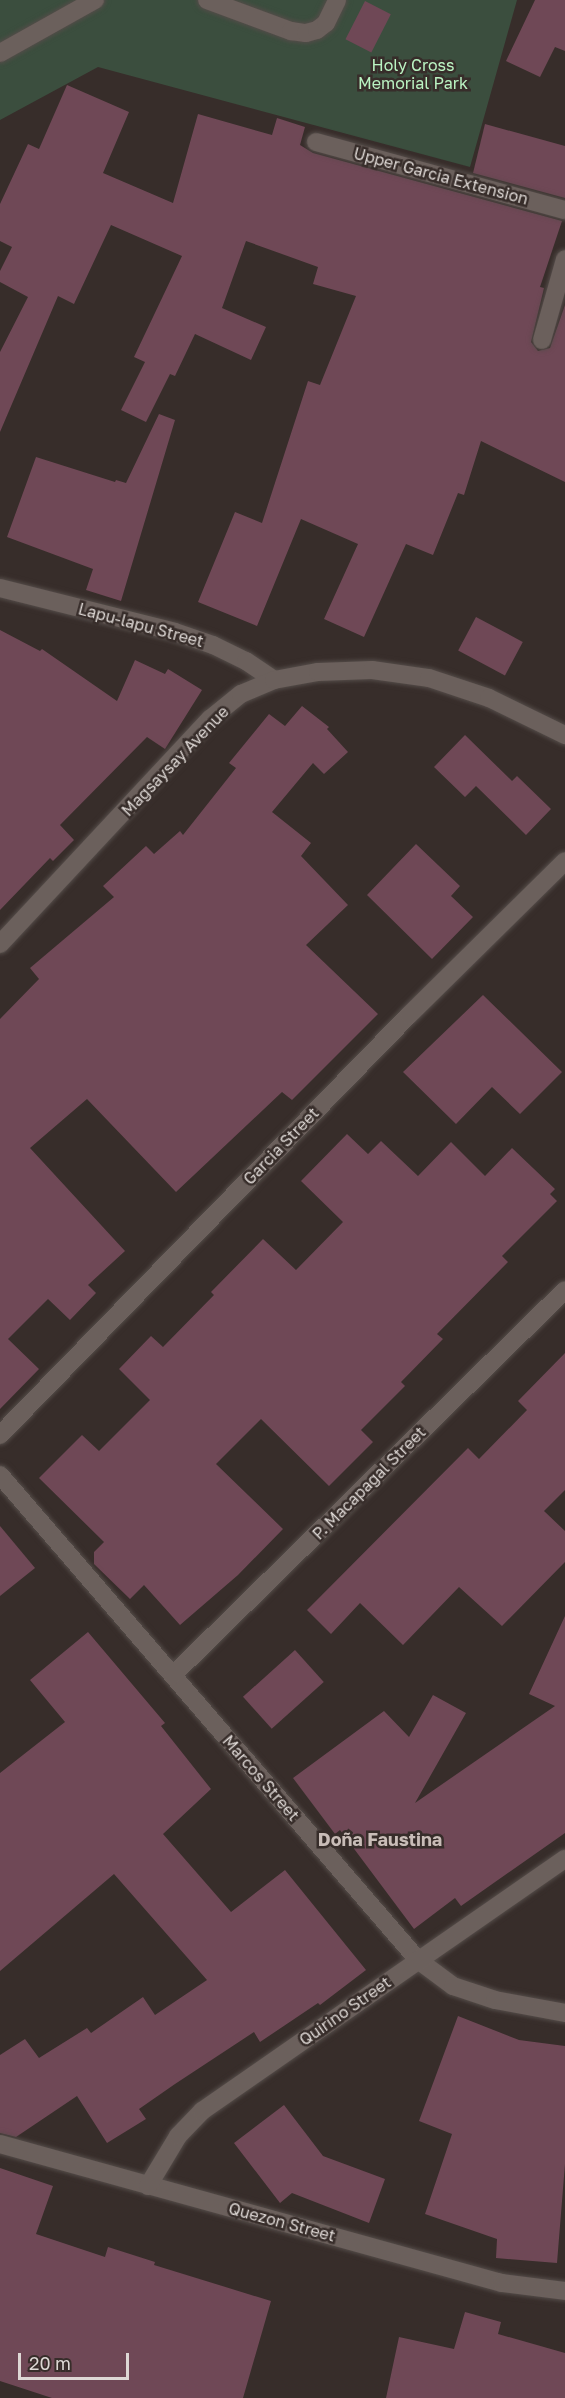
<!DOCTYPE html>
<meta charset="utf-8">
<style>
body{margin:0}
#map{position:relative;width:565px;height:2398px;overflow:hidden;background:#372d2a;font-family:"Golos Text",sans-serif}
div>[style]{position:absolute}
[style*='--x']{left:calc(var(--x)*1px);top:calc(var(--y)*1px);width:calc(var(--w)*1px);rotate:calc(var(--a)*1deg)}
.green>*{inset:0;background:#3b4e3e}
.building>*{inset:0;background:#6f4856;transform-origin:0 0}
.roads{filter:drop-shadow(0 0 2px #544c49) drop-shadow(0 0 2px #544c49)}
.minor>*{height:18px;margin:-9px;padding:0 9px;transform-origin:9px;border-radius:9px;background:#6b605c}
span{translate:-50% -50%;white-space:nowrap;text-align:center;line-height:1.15;-webkit-text-stroke:5px #372d2a;paint-order:stroke}
.park-label{font-size:16px;color:#baf3c2}
.street-label{font-size:16px;color:#ded8d5}
.neighbourhood-label{font-size:18px;color:#c9bdb8;font-weight:700}
.scale{position:absolute;left:18px;top:2353px;width:111px;height:27px;box-sizing:border-box;border:3px solid #ded8d5;border-top:0;padding-left:8px;font-size:18px;line-height:21px;white-space:nowrap;color:#ded8d5;-webkit-text-stroke:4px #372d2a;paint-order:stroke}
</style>
<div id="map">
<div class="green">
<i style="clip-path:polygon(0 0,517px 0,470px 167px,98px 67px,0 120px)"></i>
</div>
<div class="building">
<i style="clip-path:polygon(535px 0,565px 0,565px 51px,555px 47px,540px 77px,506px 61px)"></i>
<i style="left:365px;top:1px;width:29px;height:43px;rotate:27deg"></i>
<i style="clip-path:polygon(67px 85px,129px 112px,103px 173px,173px 203px,198px 114px,272px 135px,277px 118px,305px 127px,300px 145px,313px 153px,562px 221px,540px 287px,544px 288px,531px 342px,538px 351px,550px 348px,565px 305px,565px 482px,481px 441px,464px 495px,458px 493px,433px 555px,406px 544px,364px 637px,324px 619px,358px 544px,301px 519px,257px 626px,198px 602px,235px 512px,262px 523px,308px 381px,320px 385px,356px 296px,313px 284px,318px 267px,246px 241px,222px 308px,266px 327px,251px 360px,195px 334px,175px 376px,170px 374px,146px 422px,121px 410px,145px 362px,134px 357px,182px 256px,111px 225px,74px 304px,58px 296px,0 432px,0 352px,28px 297px,0 282px,0 271px,12px 247px,0 241px,0 204px,28px 144px,39px 149px)"></i>
<i style="clip-path:polygon(485px 124px,565px 146px,565px 198px,473px 173px)"></i>
<i style="clip-path:polygon(159px 414px,175px 420px,121px 601px,86px 590px,93px 569px,7px 537px,36px 457px,115px 482px,116px 480px,126px 483px)"></i>
<i style="left:476px;top:617px;width:53px;height:38px;rotate:28deg"></i>
<i style="clip-path:polygon(0 630px,40px 651px,42px 649px,117px 701px,135px 660px,165px 674px,168px 669px,202px 690px,165px 749px,147px 737px,60px 825px,74px 840px,53px 861px,50px 858px,0 910px)"></i>
<i style="clip-path:polygon(302px 706px,329px 727px,327px 729px,348px 752px,324px 774px,313px 763px,272px 812px,311px 843px,301px 856px,348px 905px,306px 945px,378px 1014px,292px 1100px,282px 1092px,176px 1192px,87px 1099px,30px 1148px,125px 1251px,88px 1285px,96px 1293px,70px 1320px,48px 1299px,8px 1339px,39px 1369px,0 1409px,0 1019px,39px 979px,30px 968px,114px 897px,103px 886px,146px 846px,154px 854px,180px 831px,183px 835px,236px 768px,229px 763px,269px 714px,285px 726px)"></i>
<i style="clip-path:polygon(465px 735px,512px 781px,517px 776px,551px 809px,526px 835px,476px 786px,465px 797px,434px 767px)"></i>
<i style="clip-path:polygon(416px 844px,460px 886px,451px 896px,473px 917px,432px 959px,367px 895px)"></i>
<i style="clip-path:polygon(483px 995px,562px 1072px,520px 1114px,492px 1087px,456px 1124px,403px 1072px)"></i>
<i style="clip-path:polygon(347px 1134px,368px 1154px,381px 1141px,418px 1176px,451px 1142px,485px 1176px,512px 1148px,555px 1189px,550px 1194px,557px 1201px,502px 1256px,508px 1262px,437px 1334px,443px 1339px,401px 1382px,405px 1386px,361px 1430px,373px 1442px,329px 1486px,261px 1419px,216px 1464px,283px 1529px,238px 1575px,180px 1625px,144px 1585px,130px 1599px,94px 1564px,94px 1552px,104px 1542px,39px 1478px,82px 1435px,99px 1451px,150px 1400px,119px 1369px,151px 1336px,163px 1347px,214px 1295px,211px 1292px,263px 1239px,296px 1270px,343px 1222px,301px 1181px)"></i>
<i style="clip-path:polygon(565px 1353px,565px 1490px,544px 1511px,565px 1531px,565px 1562px,502px 1626px,459px 1587px,403px 1645px,360px 1603px,331px 1634px,307px 1610px,468px 1448px,479px 1459px,527px 1410px,518px 1401px)"></i>
<i style="clip-path:polygon(0 1526px,35px 1568px,0 1596px)"></i>
<i style="clip-path:polygon(565px 1616px,565px 1833px,461px 1906px,455px 1898px,414px 1929px,340px 1830px,335px 1834px,293px 1778px,384px 1711px,409px 1737px,433px 1695px,466px 1713px,415px 1803px,555px 1706px,529px 1694px)"></i>
<i style="clip-path:polygon(88px 1632px,165px 1723px,161px 1726px,211px 1789px,163px 1834px,231px 1912px,285px 1870px,366px 1970px,320px 2005px,318px 2003px,260px 2042px,254px 2032px,175px 2084px,139px 2109px,146px 2119px,107px 2143px,77px 2096px,16px 2137px,0 2133px,0 2055px,25px 2039px,39px 2058px,87px 2028px,91px 2033px,143px 1997px,155px 2015px,207px 1980px,114px 1874px,0 1971px,0 1773px,65px 1722px,30px 1680px)"></i>
<i style="left:295px;top:1650px;width:43px;height:70px;rotate:48deg"></i>
<i style="clip-path:polygon(458px 2016px,519px 2040px,565px 2046px,565px 2164px,557px 2263px,496px 2258px,497px 2239px,425px 2214px,452px 2134px,419px 2121px)"></i>
<i style="clip-path:polygon(284px 2105px,323px 2156px,385px 2179px,369px 2223px,292px 2193px,280px 2203px,234px 2143px)"></i>
<i style="clip-path:polygon(0 2168px,53px 2186px,36px 2234px,105px 2257px,108px 2247px,155px 2262px,154px 2265px,271px 2301px,243px 2398px,52px 2398px,0 2381px)"></i>
<i style="clip-path:polygon(465px 2312px,501px 2322px,498px 2334px,565px 2353px,565px 2398px,386px 2398px,399px 2337px,454px 2349px)"></i>
</div>
<div class="roads">
<div class="minor">
<i style="--x:207;--y:0;--w:90;--a:20.3"></i>
<i style="--x:291;--y:31;--w:15;--a:8"></i>
<i style="--x:306;--y:33;--w:11;--a:-15"></i>
<i style="--x:317;--y:30;--w:11;--a:-38"></i>
<i style="--x:326;--y:23;--w:25;--a:-64"></i>
<i style="--x:0;--y:53;--w:109;--a:-29.2"></i>
<i style="--x:316;--y:142;--w:258;--a:15.3"></i>
<i style="--x:542;--y:340;--w:84;--a:-74.1"></i>
<i style="--x:0;--y:588;--w:180;--a:14.1"></i>
<i style="--x:175;--y:632;--w:40;--a:18.9"></i>
<i style="--x:213;--y:645;--w:37;--a:26"></i>
<i style="--x:246;--y:661;--w:34;--a:34"></i>
<i style="--x:0;--y:944;--w:308;--a:-47"></i>
<i style="--x:210;--y:719;--w:40;--a:-39"></i>
<i style="--x:241;--y:694;--w:36;--a:-23"></i>
<i style="--x:274;--y:680;--w:45;--a:-10.3"></i>
<i style="--x:318;--y:672;--w:54;--a:-2.1"></i>
<i style="--x:372;--y:670;--w:58;--a:8"></i>
<i style="--x:429;--y:678;--w:63;--a:18.4"></i>
<i style="--x:489;--y:698;--w:85;--a:26"></i>
<i style="--x:0;--y:1435;--w:586;--a:-45.76"></i>
<i style="--x:409;--y:1015;--w:219;--a:-44.6"></i>
<i style="--x:0;--y:1475;--w:640;--a:49.24"></i>
<i style="--x:418;--y:1960;--w:44;--a:36.6"></i>
<i style="--x:453;--y:1986;--w:44;--a:18.4"></i>
<i style="--x:495;--y:2000;--w:71;--a:10.5"></i>
<i style="--x:173;--y:1675;--w:549;--a:-44.48"></i>
<i style="--x:0;--y:2144;--w:521;--a:15.48"></i>
<i style="--x:502;--y:2283;--w:64;--a:7.2"></i>
<i style="--x:148;--y:2186;--w:58;--a:-59"></i>
<i style="--x:178;--y:2136;--w:35;--a:-46"></i>
<i style="--x:202;--y:2111;--w:442;--a:-34.8"></i>
</div>
</div>
<div class="park-label">
<span style="left:413px;top:74px">Holy Cross<br>Memorial Park</span>
</div>
<div class="street-label">
<span style="left:441px;top:176px;rotate:15deg">Upper Garcia Extension</span>
<span style="left:141px;top:625px;rotate:15deg">Lapu-lapu Street</span>
<span style="left:175px;top:761px;rotate:-46deg">Magsaysay Avenue</span>
<span style="left:281px;top:1146px;rotate:-46deg">Garcia Street</span>
<span style="left:369px;top:1483px;rotate:-45deg">P. Macapagal Street</span>
<span style="left:261px;top:1778px;rotate:49deg">Marcos Street</span>
<span style="left:345px;top:2011px;rotate:-35deg">Quirino Street</span>
<span style="left:282px;top:2222px;rotate:15deg">Quezon Street</span>
</div>
<div class="neighbourhood-label">
<span style="left:380px;top:1839px">Doña Faustina</span>
</div>
<div class="scale">20 m</div>
</div>
